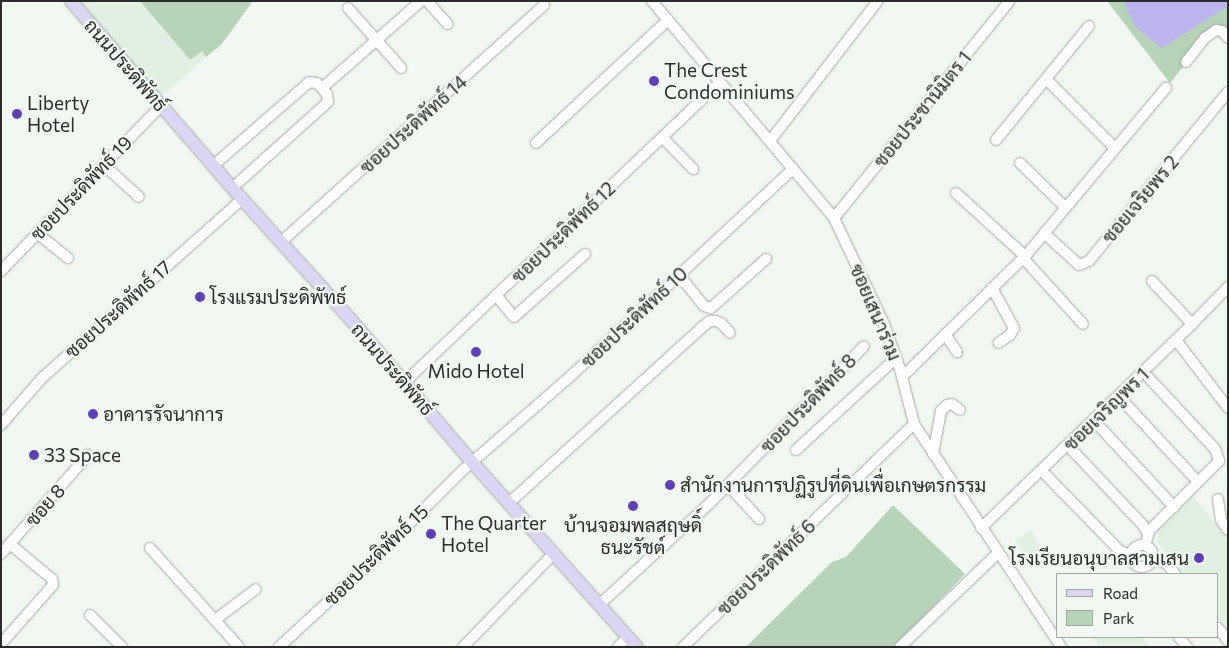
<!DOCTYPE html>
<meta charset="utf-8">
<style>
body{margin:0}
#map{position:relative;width:1229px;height:648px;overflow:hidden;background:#f1f8f1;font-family:Commissioner,Sarabun,sans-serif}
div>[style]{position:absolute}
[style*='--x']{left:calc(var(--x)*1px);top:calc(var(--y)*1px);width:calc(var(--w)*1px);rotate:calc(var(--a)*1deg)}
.built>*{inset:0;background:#e2f0e3;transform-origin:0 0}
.green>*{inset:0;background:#b6d4b8}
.water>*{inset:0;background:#bcb5ed}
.roads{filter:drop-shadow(0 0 1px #a2a9a3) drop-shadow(0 0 1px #a2a9a3)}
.minor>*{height:10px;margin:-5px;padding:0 5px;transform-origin:5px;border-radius:5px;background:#fff}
.minor>.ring{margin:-5px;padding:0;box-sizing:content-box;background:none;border:10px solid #fff;border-radius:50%}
.major>*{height:12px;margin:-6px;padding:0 6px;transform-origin:6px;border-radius:6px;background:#d9d5f3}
.dots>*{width:14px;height:14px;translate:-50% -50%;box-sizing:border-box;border:2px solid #f1f8f1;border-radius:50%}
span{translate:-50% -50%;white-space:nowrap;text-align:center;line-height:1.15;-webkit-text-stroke:4.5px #f1f8f1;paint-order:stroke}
.street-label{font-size:19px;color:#292c29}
.poi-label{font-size:19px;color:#292c29}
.left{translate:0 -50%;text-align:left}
.right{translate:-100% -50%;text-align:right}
.frame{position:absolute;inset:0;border:2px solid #292c29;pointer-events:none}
.legend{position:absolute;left:1056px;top:573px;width:162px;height:65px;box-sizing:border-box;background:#f1f8f1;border:1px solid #a1a6a1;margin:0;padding:6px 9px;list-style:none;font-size:15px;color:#292c29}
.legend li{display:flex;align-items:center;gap:10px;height:25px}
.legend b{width:25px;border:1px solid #a1a6a1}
</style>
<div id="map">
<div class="built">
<i style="clip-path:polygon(77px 1px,140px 1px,190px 60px,202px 51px,206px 57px,166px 93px,160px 95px)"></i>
<i style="clip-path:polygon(1193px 496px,1228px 539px,1228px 631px,1218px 619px,1218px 574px,1182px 574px,1157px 542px,1159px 530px)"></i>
<i style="left:1031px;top:530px;width:23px;height:19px;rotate:59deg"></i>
<i style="clip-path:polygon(1092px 637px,1142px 637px,1150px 647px,1099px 647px)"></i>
</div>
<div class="green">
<i style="clip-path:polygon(140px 1px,253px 1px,221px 45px,206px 57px,202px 51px,190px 60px)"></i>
<i style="clip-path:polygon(1107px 1px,1228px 1px,1228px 38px,1217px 25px,1170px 83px)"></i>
<i style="clip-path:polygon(893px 505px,965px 574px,894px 647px,746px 647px,832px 562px,846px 557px)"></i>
</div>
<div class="water">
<i style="clip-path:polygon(1123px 1px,1228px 1px,1228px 6px,1162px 48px,1136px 28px)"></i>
</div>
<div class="roads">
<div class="minor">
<i style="--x:427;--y:1;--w:31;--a:48"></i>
<i style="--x:652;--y:1;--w:283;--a:50"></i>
<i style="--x:834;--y:218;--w:117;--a:64.7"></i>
<i style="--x:884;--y:324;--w:48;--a:70.4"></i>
<i style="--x:900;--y:369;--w:57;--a:75.7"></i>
<i style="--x:914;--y:424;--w:267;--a:56.6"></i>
<i style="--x:348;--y:8;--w:80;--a:48.5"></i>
<i style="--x:1186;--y:62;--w:31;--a:-52"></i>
<i style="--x:1205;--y:38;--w:14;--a:-36"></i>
<i style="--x:1216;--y:30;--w:6;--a:9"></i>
<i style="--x:1222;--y:31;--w:9;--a:49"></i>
<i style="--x:1047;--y:80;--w:96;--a:45"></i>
<i style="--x:322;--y:88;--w:132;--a:-41.3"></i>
<i style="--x:662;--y:137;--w:45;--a:45.9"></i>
<i style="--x:996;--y:140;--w:147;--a:-50.8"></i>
<i style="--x:770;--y:141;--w:177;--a:-52.4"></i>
<i style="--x:536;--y:143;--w:180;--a:-43"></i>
<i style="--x:1020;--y:163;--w:64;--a:44.4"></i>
<i style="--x:104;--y:165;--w:47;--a:42.4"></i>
<i style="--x:214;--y:165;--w:126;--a:-41.1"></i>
<i style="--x:309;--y:82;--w:8;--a:7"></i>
<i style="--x:317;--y:83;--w:15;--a:48"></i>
<i style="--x:327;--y:94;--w:8;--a:83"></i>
<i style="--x:328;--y:102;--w:129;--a:138.1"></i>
<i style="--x:956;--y:193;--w:93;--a:42.4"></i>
<i style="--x:834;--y:218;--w:279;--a:-51"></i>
<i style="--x:37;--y:233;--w:40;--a:39"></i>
<i style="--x:1044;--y:233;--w:47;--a:42.4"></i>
<i style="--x:1079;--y:265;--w:11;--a:-22"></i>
<i style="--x:1089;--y:261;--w:219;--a:-50.6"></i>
<i style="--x:281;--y:242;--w:354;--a:-42"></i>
<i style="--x:1023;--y:258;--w:89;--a:47.7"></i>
<i style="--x:1;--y:271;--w:230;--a:-45.9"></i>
<i style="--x:679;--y:275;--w:40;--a:51"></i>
<i style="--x:704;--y:306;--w:7;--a:16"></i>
<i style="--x:711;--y:308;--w:74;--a:-41.7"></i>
<i style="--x:1152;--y:281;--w:59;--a:47.1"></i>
<i style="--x:992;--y:288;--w:46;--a:61.2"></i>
<i style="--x:1014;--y:328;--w:8;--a:120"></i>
<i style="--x:1010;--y:335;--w:14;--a:146"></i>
<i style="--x:496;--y:295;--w:28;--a:51"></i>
<i style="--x:514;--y:317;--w:95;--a:-41.6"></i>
<i style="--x:945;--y:334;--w:22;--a:56"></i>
<i style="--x:1176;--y:340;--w:86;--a:52.6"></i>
<i style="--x:902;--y:377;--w:175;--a:-44.5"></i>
<i style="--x:1027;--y:254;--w:217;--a:-50.1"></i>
<i style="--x:405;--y:382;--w:435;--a:-43.6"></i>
<i style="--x:1123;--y:401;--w:110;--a:47.2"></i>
<i style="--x:1;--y:425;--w:62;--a:-48.9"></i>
<i style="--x:42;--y:378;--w:268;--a:-41.8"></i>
<i style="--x:1098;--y:425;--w:112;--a:47.2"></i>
<i style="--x:796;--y:450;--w:136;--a:-42.6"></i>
<i style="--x:1072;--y:450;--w:103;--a:46.6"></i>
<i style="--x:1143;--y:525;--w:10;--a:61"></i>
<i style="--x:933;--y:454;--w:44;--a:-79.5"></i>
<i style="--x:941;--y:411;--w:8;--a:-45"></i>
<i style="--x:947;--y:405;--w:5;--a:-11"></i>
<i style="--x:952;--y:404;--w:10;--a:37"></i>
<i style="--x:1046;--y:475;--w:105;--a:45.8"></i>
<i style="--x:1119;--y:550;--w:13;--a:27"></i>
<i style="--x:728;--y:485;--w:46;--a:47.6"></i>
<i style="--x:1218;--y:499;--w:21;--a:82"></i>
<i style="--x:1221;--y:520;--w:12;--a:55"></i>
<i style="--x:509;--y:503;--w:260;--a:-42.3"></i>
<i style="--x:701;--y:328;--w:11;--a:-38"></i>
<i style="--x:710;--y:321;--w:6;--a:0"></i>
<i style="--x:716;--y:321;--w:5;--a:22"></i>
<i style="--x:721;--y:323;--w:13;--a:48"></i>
<i style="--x:981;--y:528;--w:293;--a:-44"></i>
<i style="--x:1192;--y:324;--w:52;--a:-45.8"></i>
<i class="ring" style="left:1131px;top:545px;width:12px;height:12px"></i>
<i style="--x:1145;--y:545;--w:16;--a:-72"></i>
<i style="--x:1150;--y:530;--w:98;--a:-45"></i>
<i style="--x:1219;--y:461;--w:13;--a:-108"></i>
<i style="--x:1215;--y:449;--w:98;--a:-132.9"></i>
<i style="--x:150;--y:548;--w:133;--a:48"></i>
<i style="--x:1;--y:554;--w:132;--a:-48.7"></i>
<i style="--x:1154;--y:557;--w:15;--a:28"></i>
<i style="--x:1167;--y:564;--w:13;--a:51"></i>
<i style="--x:599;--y:605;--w:149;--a:-42.6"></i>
<i style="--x:709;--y:504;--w:221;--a:-45.5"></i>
<i style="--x:90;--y:615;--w:45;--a:45"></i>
<i style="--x:215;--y:620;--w:51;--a:-37.1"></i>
<i style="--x:1218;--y:628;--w:16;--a:52"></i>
<i style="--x:1179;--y:637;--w:13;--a:51"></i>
<i style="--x:1;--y:644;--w:79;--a:-48.6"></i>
<i style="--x:53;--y:585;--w:6;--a:-99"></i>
<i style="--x:52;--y:579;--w:55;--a:-140.2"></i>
<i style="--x:279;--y:647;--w:125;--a:-42.7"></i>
<i style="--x:371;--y:562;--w:130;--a:-45"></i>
<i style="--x:463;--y:470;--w:146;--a:-41.1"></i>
<i style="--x:573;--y:374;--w:301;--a:-43"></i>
<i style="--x:463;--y:647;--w:131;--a:-45.9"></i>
<i style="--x:618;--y:647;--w:14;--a:-45"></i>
<i style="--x:683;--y:647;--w:321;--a:-44"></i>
<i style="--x:900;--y:647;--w:136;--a:-43.8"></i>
</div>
<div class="major">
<i style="--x:71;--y:1;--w:262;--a:49.2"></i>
<i style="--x:242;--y:199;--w:163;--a:48"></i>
<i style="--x:351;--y:320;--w:187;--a:49.6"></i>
<i style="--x:472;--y:462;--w:248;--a:48.3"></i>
</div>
</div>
<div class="dots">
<i style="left:654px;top:81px;background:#5f3fb7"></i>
<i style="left:17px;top:114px;background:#5f3fb7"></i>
<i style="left:200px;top:297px;background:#5f3fb7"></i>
<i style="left:476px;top:352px;background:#5f3fb7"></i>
<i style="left:93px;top:414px;background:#5f3fb7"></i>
<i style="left:34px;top:455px;background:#5f3fb7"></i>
<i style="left:670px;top:485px;background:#5f3fb7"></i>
<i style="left:633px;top:506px;background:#5f3fb7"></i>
<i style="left:431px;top:534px;background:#5f3fb7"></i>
<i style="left:1199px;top:558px;background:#5f3fb7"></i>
</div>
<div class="street-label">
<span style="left:126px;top:65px;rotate:49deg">ถนนประดิพัทธ์</span>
<span style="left:922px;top:109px;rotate:-51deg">ซอยประชานิมิตร 1</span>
<span style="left:413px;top:124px;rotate:-42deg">ซอยประดิพัทธ์ 14</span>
<span style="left:81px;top:188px;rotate:-46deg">ซอยประดิพัทธ์ 19</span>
<span style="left:1140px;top:199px;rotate:-50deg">ซอยเจริยพร 2</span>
<span style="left:563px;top:232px;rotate:-44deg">ซอยประดิพัทธ์ 12</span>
<span style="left:118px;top:309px;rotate:-42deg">ซอยประดิพัทธ์ 17</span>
<span style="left:876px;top:312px;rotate:67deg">ซอยเสนาร่วม</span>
<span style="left:634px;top:317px;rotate:-43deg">ซอยประดิพัทธ์ 10</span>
<span style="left:393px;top:369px;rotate:49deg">ถนนประดิพัทธ์</span>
<span style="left:808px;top:403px;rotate:-46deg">ซอยประดิพัทธ์ 8</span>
<span style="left:1106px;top:409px;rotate:-44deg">ซอยเจริญพร 1</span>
<span style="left:45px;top:505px;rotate:-49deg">ซอย 8</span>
<span style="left:376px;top:555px;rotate:-44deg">ซอยประดิพัทธ์ 15</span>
<span style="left:766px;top:567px;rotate:-44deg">ซอยประดิพัทธ์ 6</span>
</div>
<div class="poi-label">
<span class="left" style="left:664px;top:81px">The Crest<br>Condominiums</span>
<span class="left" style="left:27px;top:114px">Liberty<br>Hotel</span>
<span class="left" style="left:210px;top:297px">โรงแรมประดิพัทธ์</span>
<span style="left:476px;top:371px">Mido Hotel</span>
<span class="left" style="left:103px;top:414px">อาคารรัจนาการ</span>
<span class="left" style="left:44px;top:455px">33 Space</span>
<span class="left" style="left:680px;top:485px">สำนักงานการปฏิรูปที่ดินเพื่อเกษตรกรรม</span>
<span class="left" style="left:441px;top:534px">The Quarter<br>Hotel</span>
<span style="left:633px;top:536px">บ้านจอมพลสฤษดิ์<br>ธนะรัชต์</span>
<span class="right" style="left:1189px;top:558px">โรงเรียนอนุบาลสามเสน</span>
</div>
<div class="frame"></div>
<ul class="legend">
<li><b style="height:6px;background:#d9d5f3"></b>Road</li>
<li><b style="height:14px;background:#b6d4b8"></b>Park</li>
</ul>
</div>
